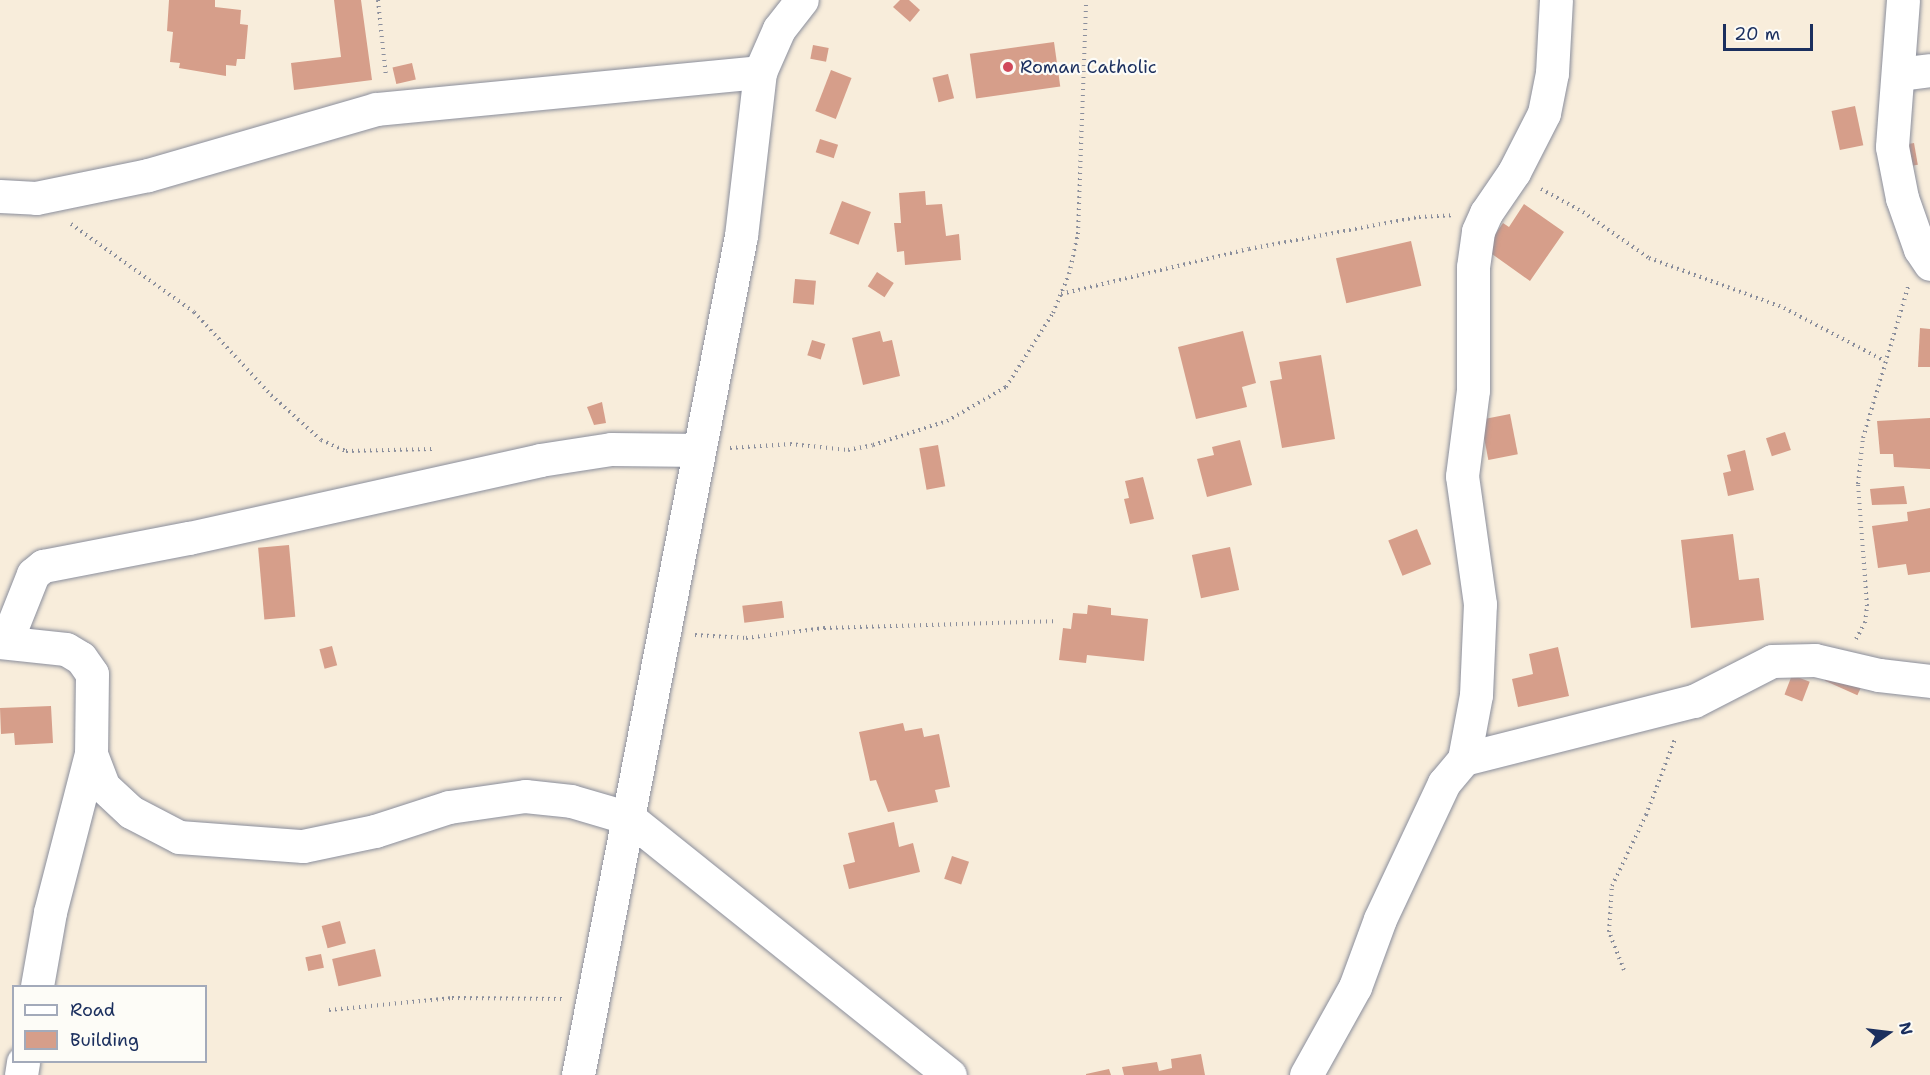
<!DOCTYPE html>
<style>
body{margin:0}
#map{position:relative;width:1930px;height:1075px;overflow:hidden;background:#f8eddb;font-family:"Shantell Sans",sans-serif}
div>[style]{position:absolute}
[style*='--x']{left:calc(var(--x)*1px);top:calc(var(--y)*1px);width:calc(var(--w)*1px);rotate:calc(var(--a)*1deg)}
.building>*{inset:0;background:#d69e8a;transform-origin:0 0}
.path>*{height:4px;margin-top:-2px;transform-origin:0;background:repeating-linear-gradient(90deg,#8a8e9c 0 1.5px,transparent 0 6px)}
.roads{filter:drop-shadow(0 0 2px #8a8e9c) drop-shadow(0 0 2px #8a8e9c)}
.street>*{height:33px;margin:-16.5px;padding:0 16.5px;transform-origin:16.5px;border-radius:16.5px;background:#fff}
.dots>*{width:16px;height:16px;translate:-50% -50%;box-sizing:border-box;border:3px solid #fdfcf7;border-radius:50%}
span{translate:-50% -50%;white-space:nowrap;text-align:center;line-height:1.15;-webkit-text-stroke:4.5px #fdfcf7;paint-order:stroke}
.poi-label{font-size:18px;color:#1b2f5e}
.left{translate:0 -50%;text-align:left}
.legend{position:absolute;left:12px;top:985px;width:195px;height:78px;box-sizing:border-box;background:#fdfcf7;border:2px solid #a3aaba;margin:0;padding:8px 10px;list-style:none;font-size:18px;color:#1b2f5e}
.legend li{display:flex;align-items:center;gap:12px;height:30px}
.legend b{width:30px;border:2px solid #a3aaba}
.north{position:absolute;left:1858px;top:1003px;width:60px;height:60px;-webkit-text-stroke:4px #fdfcf7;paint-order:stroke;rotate:76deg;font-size:16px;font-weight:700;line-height:24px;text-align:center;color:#1b2f5e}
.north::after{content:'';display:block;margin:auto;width:21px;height:27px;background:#1b2f5e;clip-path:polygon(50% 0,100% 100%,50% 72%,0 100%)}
.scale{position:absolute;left:1723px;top:24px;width:90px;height:27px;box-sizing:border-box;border:3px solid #1b2f5e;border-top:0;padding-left:8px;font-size:18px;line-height:21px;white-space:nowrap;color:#1b2f5e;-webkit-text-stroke:4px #fdfcf7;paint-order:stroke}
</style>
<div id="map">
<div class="building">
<i style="clip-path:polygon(169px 0,215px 0,215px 7px,241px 10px,240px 24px,248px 25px,245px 59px,237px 59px,236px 66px,226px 65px,226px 76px,179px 68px,180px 63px,170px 62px,173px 32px,167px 31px)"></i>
<i style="clip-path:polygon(334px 0,361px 0,372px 80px,294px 90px,291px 63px,341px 57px)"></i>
<i style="clip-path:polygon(900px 0,909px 0,920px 10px,910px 22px,893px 7px)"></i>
<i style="left:1054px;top:42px;width:45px;height:85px;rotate:82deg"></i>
<i style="left:813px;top:45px;width:16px;height:14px;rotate:11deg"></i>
<i style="left:412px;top:63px;width:17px;height:20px;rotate:77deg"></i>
<i style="left:831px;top:70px;width:22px;height:44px;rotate:21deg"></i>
<i style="left:948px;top:74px;width:25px;height:16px;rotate:76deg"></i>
<i style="left:1855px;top:106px;width:40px;height:24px;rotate:78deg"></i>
<i style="left:820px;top:139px;width:19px;height:14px;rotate:18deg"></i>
<i style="left:1914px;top:143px;width:22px;height:9px;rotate:80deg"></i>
<i style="clip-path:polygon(925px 191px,926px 205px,942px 204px,946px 236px,959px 234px,961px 260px,905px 265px,904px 251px,897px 252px,894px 223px,901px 223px,899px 193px)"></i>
<i style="left:842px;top:201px;width:31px;height:35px;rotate:21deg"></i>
<i style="clip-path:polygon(1524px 204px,1564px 232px,1530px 281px,1485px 249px,1503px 223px,1509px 227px)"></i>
<i style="left:1411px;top:241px;width:46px;height:77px;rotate:77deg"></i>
<i style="left:877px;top:272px;width:20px;height:17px;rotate:33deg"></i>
<i style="left:795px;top:279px;width:21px;height:24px;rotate:5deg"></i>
<i style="clip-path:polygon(1920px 328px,1930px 329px,1930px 367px,1918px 367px)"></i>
<i style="clip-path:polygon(880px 331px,883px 342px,892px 340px,900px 376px,863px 385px,852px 338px)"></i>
<i style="clip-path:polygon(1243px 331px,1256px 383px,1242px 387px,1247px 407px,1196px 419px,1178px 347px)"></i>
<i style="left:812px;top:340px;width:14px;height:16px;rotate:17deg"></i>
<i style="clip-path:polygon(1321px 355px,1335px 439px,1282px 448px,1270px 381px,1282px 379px,1279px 362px)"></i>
<i style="clip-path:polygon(602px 402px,606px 423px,594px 425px,587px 407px)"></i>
<i style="left:1510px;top:414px;width:41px;height:30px;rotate:79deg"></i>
<i style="clip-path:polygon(1930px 418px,1930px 469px,1894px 467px,1893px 454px,1880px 454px,1877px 421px)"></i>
<i style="left:1785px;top:432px;width:19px;height:20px;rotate:72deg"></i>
<i style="clip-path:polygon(1240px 440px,1252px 485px,1207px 497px,1197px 459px,1214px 455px,1212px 447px)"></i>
<i style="left:938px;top:445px;width:42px;height:19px;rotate:80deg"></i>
<i style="clip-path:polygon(1745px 450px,1754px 490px,1728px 496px,1723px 473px,1731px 471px,1727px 455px)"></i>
<i style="clip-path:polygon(1143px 477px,1154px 519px,1130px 524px,1124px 499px,1129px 498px,1125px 481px)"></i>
<i style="clip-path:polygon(1904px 486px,1907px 504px,1872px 505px,1870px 489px)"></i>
<i style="clip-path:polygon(1930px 508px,1930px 572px,1908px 575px,1906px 564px,1878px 568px,1872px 526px,1908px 521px,1907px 512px)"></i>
<i style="left:1417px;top:529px;width:38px;height:31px;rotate:68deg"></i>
<i style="clip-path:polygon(1733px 534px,1739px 580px,1759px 578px,1764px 620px,1691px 628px,1681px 540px)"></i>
<i style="left:289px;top:545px;width:72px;height:31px;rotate:85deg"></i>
<i style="left:1230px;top:547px;width:44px;height:39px;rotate:78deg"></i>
<i style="left:782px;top:601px;width:17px;height:40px;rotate:83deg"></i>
<i style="clip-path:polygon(1088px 605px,1111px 608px,1111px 615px,1148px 619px,1144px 661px,1087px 655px,1086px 663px,1059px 660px,1063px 628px,1071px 629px,1073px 613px,1087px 614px)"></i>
<i style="left:332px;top:646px;width:20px;height:13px;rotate:75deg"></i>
<i style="clip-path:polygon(1558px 647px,1569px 696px,1518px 707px,1512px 679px,1533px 674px,1529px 654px)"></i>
<i style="left:1831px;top:666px;width:36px;height:16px;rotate:24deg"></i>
<i style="left:1792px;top:675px;width:19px;height:21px;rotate:21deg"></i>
<i style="clip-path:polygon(51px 706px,53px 743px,15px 745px,14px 733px,1px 734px,0 708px)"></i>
<i style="clip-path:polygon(903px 723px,905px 731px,922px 728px,924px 737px,939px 734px,950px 787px,935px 790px,938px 802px,888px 812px,876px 780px,870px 781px,859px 732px)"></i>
<i style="clip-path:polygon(894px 822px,899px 847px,913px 843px,920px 872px,849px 889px,843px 865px,855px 862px,848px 833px)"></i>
<i style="left:952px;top:856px;width:18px;height:24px;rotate:19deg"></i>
<i style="left:340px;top:921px;width:23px;height:19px;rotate:75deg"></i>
<i style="left:375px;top:949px;width:28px;height:44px;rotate:77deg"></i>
<i style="left:321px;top:954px;width:14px;height:16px;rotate:78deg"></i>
<i style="clip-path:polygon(1201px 1054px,1205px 1075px,1124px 1075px,1122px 1067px,1157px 1062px,1159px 1071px,1172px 1068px,1171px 1059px)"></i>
<i style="clip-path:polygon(1109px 1069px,1111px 1075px,1086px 1075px,1086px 1074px)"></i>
</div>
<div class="path">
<i style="--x:378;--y:0;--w:77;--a:84.1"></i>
<i style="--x:1541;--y:189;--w:48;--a:28.7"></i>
<i style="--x:1583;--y:212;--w:80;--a:34.9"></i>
<i style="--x:1649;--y:258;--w:144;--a:20.3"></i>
<i style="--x:1784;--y:308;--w:114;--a:27.7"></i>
<i style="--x:71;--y:224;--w:151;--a:35.6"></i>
<i style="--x:194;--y:312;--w:113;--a:47.1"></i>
<i style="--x:271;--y:395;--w:67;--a:42"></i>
<i style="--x:321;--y:440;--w:27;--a:24"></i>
<i style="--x:346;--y:451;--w:86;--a:-1.3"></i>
<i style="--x:1061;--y:294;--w:193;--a:-13.5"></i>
<i style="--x:1249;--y:249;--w:173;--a:-10.7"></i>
<i style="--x:1419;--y:217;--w:33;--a:-3"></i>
<i style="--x:730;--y:448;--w:60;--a:-3.8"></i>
<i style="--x:790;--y:444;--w:58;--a:5.9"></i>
<i style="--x:848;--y:450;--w:25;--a:-11"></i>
<i style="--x:873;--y:445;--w:78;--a:-18"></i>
<i style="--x:947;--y:421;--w:68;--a:-30"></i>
<i style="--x:1006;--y:387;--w:88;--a:-57.6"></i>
<i style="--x:1053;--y:313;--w:42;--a:-67.7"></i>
<i style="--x:1069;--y:274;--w:41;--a:-77.3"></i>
<i style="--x:1078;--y:234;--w:234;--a:-88"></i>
<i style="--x:695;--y:635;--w:51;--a:3.4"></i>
<i style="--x:746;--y:638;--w:79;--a:-7.3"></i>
<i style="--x:824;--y:628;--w:230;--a:-1.7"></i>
<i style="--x:1856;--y:639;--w:18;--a:-61"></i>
<i style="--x:1865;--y:623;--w:17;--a:-83"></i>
<i style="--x:1867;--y:606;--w:122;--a:-94.2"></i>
<i style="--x:1858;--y:484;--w:46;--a:-83.8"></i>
<i style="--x:1863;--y:438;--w:158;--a:-73.4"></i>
<i style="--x:1624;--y:970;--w:41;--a:-111.5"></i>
<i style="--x:1609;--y:932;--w:46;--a:-86.3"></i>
<i style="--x:1612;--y:886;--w:79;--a:-64.4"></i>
<i style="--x:1646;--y:815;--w:81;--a:-69.1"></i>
<i style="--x:329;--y:1010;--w:124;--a:-5.6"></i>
<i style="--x:452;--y:998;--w:110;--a:0.5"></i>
</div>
<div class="roads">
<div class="street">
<i style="--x:1903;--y:0;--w:147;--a:94.3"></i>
<i style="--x:1892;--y:147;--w:52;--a:78.9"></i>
<i style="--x:1902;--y:198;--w:54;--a:70.6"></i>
<i style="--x:1920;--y:249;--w:18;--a:56"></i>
<i style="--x:1899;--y:74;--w:31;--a:-7"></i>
<i style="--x:0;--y:196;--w:36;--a:3"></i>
<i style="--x:36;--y:198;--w:114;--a:-11.6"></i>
<i style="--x:148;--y:175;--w:237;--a:-16.1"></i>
<i style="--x:376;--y:109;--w:386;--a:-5.5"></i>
<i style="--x:0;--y:642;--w:66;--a:6.1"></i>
<i style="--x:66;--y:649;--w:17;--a:31"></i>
<i style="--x:81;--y:658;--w:19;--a:55"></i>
<i style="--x:92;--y:674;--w:80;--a:90.7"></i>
<i style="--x:91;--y:754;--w:34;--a:69"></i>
<i style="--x:103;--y:786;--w:38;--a:43"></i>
<i style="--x:131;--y:812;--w:54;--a:27.5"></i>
<i style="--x:179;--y:837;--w:124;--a:4.2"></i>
<i style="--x:303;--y:846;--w:74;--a:-11.8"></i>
<i style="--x:375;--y:831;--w:78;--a:-18"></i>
<i style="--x:449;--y:807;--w:77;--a:-8.2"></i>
<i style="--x:525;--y:796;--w:46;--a:6.2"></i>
<i style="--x:571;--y:801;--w:60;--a:16.3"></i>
<i style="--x:629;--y:818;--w:411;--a:38.7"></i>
<i style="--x:6;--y:642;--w:73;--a:-68.3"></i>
<i style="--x:33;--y:574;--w:13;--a:-39"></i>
<i style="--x:43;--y:566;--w:149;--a:-10.9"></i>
<i style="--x:189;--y:538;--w:360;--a:-12.5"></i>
<i style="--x:540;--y:460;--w:72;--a:-8.8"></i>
<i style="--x:611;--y:449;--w:87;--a:0.7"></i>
<i style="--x:1464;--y:759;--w:65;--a:-79.4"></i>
<i style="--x:1476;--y:695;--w:91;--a:-87.5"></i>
<i style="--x:1480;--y:604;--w:129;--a:-98"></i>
<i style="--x:1462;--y:476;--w:87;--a:-82.7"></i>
<i style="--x:1473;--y:390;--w:123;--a:-90"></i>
<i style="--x:1473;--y:267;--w:36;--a:-82"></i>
<i style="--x:1478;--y:231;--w:20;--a:-66"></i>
<i style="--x:1486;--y:213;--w:50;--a:-55.7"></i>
<i style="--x:1514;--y:172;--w:66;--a:-63"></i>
<i style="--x:1544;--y:113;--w:41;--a:-78.7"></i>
<i style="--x:1552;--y:73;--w:73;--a:-86.9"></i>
<i style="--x:37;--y:986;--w:75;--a:-80"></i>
<i style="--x:50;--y:912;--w:163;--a:-75.5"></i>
<i style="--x:21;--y:1075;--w:13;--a:-81"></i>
<i style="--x:578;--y:1075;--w:855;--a:-79.01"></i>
<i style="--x:741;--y:236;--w:165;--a:-83.4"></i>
<i style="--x:760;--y:72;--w:47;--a:-66.2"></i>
<i style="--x:779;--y:29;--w:37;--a:-52"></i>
<i style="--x:1306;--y:1075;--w:101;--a:-60.9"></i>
<i style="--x:1355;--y:987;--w:72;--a:-69.8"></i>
<i style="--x:1380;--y:919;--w:150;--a:-64.8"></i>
<i style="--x:1444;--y:783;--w:31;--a:-50"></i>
<i style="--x:1464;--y:759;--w:237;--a:-14.2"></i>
<i style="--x:1694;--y:701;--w:88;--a:-27.1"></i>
<i style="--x:1772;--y:661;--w:43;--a:-1.3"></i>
<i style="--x:1815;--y:660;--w:66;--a:13.2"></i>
<i style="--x:1879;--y:675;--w:51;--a:6.7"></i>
</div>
</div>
<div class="dots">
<i style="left:1008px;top:67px;background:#d1495b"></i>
</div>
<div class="poi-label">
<span class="left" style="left:1020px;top:67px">Roman Catholic</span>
</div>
<ul class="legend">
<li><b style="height:8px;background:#fff"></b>Road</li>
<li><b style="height:16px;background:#d69e8a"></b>Building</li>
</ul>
<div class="north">N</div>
<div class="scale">20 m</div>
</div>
